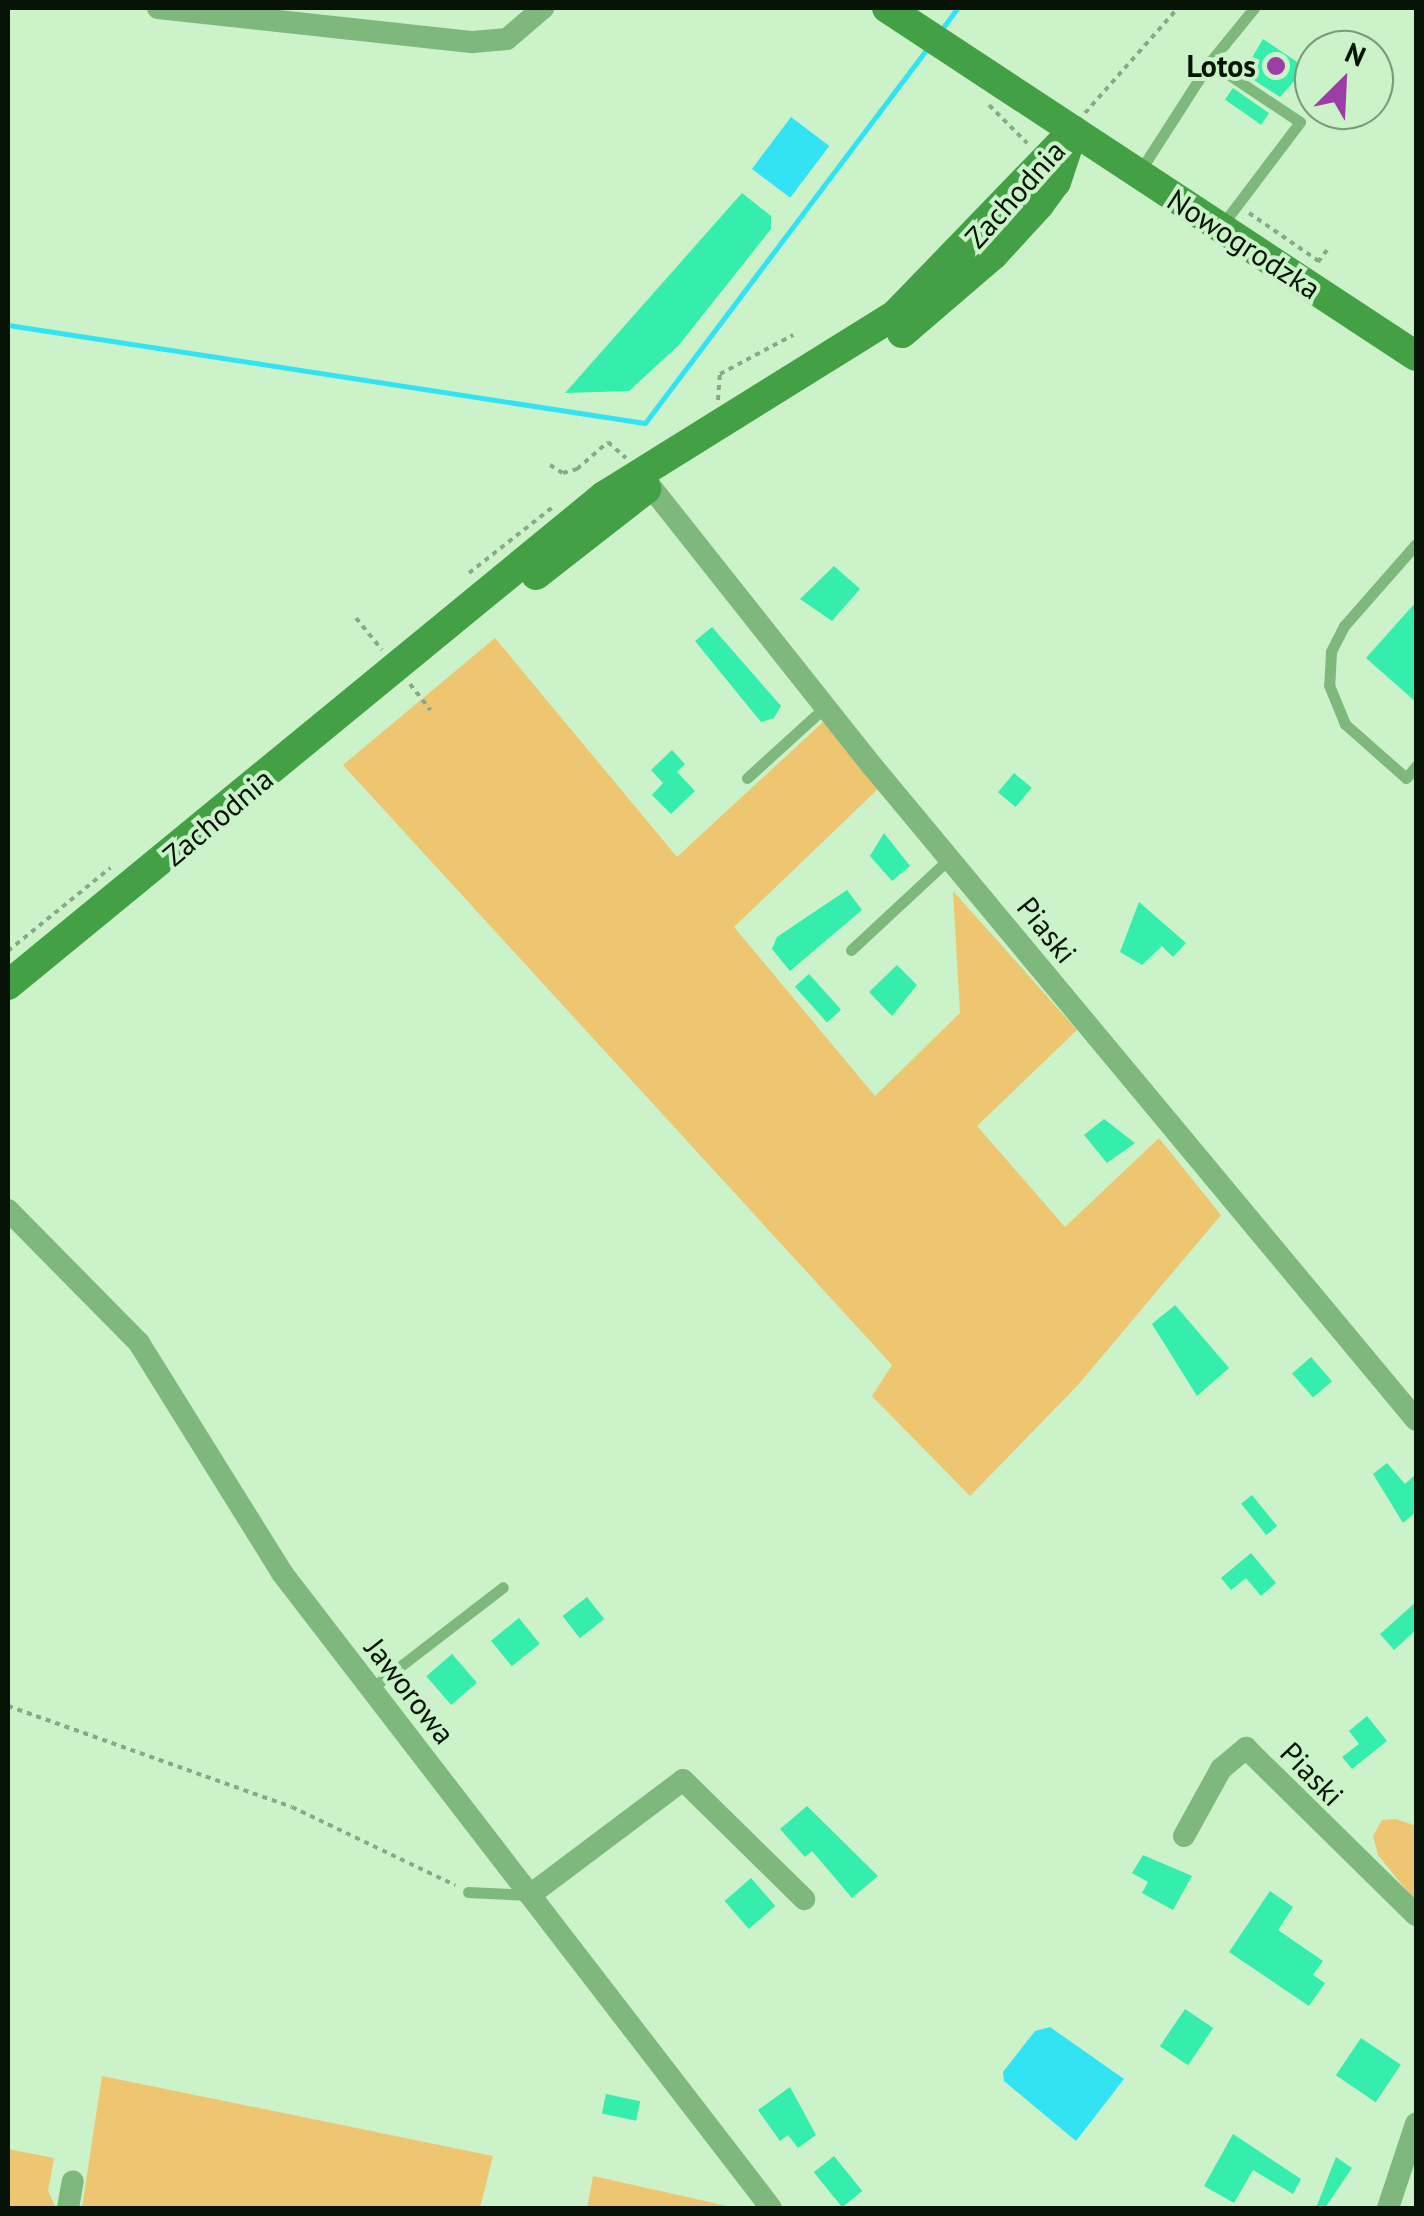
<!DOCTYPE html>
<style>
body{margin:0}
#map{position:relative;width:1424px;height:2216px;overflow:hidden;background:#cbf2c9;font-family:"PT Sans",sans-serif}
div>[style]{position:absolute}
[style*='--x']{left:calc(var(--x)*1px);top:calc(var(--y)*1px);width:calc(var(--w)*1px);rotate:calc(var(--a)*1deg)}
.green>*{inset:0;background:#eec570}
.water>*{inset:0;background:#32e4f3;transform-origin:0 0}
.stream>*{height:5px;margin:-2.5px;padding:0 2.5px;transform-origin:2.5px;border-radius:2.5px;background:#32e4f3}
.building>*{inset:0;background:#35edad;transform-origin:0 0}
.path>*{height:4px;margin-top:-2px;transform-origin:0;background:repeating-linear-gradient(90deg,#89a888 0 5px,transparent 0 10px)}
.lane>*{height:11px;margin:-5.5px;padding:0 5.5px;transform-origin:5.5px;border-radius:5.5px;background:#7fb87d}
.street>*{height:22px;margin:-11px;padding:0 11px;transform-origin:11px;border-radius:11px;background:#7fb87d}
.secondary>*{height:30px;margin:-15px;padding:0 15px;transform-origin:15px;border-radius:15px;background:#44a045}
.dots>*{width:28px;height:28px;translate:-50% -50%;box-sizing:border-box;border:5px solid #cbf2c9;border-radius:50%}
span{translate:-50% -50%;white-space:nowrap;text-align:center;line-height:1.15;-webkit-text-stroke:8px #cbf2c9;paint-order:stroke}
.poi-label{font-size:30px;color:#061306;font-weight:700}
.right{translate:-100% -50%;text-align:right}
.street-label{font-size:30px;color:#061306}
.frame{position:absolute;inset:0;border:10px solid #061306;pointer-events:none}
.north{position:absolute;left:1294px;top:30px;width:100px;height:100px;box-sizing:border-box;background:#cbf2c9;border:2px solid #7c997b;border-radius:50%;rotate:24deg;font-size:28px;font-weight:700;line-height:40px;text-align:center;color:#061306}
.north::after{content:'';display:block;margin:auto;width:35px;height:45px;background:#9d3ea7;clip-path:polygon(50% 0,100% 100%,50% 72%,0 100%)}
</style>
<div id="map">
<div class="green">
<i style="clip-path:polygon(495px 638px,677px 857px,823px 722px,879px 788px,734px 927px,875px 1096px,960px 1013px,953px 891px,1077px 1030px,977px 1126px,1065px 1227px,1159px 1138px,1221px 1215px,1077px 1386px,970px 1496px,872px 1396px,892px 1365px,343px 765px)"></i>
<i style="clip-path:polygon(1396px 1819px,1416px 1826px,1416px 1902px,1378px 1855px,1373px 1836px,1382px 1820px)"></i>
<i style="clip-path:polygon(102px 2076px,493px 2156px,480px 2208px,82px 2208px)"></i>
<i style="clip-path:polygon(8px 2149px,54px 2158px,48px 2191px,56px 2208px,8px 2208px)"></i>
<i style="clip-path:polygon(593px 2176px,736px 2208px,587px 2208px)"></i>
</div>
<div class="water">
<i style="left:791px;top:117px;width:48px;height:65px;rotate:37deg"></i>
<i style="clip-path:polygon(1050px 2027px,1124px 2079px,1076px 2141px,1004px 2081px,1003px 2072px,1035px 2031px)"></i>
</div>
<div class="stream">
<i style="--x:942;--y:29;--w:26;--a:-54"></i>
<i style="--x:8;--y:325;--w:644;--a:8.75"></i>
<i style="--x:645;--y:423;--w:472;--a:-53"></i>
</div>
<div class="building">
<i style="clip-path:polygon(1263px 39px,1306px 68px,1280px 97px,1243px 73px)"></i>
<i style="left:1233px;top:88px;width:44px;height:14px;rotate:35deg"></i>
<i style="clip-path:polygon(742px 193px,771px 216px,771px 229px,679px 345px,629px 391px,565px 393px)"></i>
<i style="clip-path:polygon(834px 566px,860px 589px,832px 621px,800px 599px)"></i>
<i style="clip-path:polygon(1416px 602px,1416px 702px,1366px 658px)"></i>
<i style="clip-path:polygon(712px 627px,781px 706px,774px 718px,761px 722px,695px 641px)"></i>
<i style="clip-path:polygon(672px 750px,685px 764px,677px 772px,695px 791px,671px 814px,652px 795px,663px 783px,651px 770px)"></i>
<i style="left:1014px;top:773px;width:23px;height:25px;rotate:40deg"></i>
<i style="clip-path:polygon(884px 833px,910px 866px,892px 881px,870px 856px)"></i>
<i style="clip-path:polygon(847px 890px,862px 910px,790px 971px,772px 949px,777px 937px)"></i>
<i style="clip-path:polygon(1139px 902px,1186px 943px,1173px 957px,1162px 946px,1142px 965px,1120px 952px)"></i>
<i style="clip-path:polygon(897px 965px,917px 985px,892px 1016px,869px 992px)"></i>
<i style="left:809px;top:974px;width:48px;height:19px;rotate:48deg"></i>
<i style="clip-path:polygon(1104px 1119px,1135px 1143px,1107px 1163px,1084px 1135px)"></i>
<i style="clip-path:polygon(1175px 1305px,1229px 1368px,1197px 1396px,1152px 1324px)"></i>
<i style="left:1311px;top:1357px;width:32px;height:25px;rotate:49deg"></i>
<i style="clip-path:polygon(1387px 1463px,1405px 1484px,1416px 1474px,1416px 1512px,1403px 1523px,1373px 1474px)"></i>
<i style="left:1252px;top:1495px;width:40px;height:14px;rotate:51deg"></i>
<i style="clip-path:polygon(1251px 1553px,1276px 1583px,1261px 1596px,1246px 1578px,1231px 1590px,1221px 1578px)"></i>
<i style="left:587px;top:1597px;width:28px;height:31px;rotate:52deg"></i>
<i style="clip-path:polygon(1416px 1602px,1416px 1630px,1394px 1650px,1380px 1634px)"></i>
<i style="left:519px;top:1618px;width:33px;height:36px;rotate:51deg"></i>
<i style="left:452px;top:1654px;width:38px;height:34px;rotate:49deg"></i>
<i style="clip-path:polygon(1367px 1716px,1387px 1741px,1352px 1769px,1342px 1757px,1359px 1744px,1349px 1731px)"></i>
<i style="clip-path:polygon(807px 1806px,878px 1876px,852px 1898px,812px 1851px,805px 1857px,780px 1829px)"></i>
<i style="clip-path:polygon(1143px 1855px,1192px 1876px,1173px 1910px,1142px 1893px,1148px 1882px,1132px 1873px)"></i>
<i style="left:751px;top:1878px;width:37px;height:35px;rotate:49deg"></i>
<i style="clip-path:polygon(1270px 1891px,1293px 1907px,1278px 1930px,1323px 1961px,1313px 1975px,1325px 1983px,1309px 2006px,1229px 1952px)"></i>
<i style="left:1185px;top:2009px;width:34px;height:45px;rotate:34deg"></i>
<i style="left:1361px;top:2038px;width:48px;height:45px;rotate:34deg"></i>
<i style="clip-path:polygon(790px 2087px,816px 2135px,798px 2148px,788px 2135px,780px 2141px,758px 2110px)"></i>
<i style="left:606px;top:2094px;width:35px;height:20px;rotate:12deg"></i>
<i style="clip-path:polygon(1233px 2134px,1301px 2179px,1293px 2194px,1253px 2170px,1234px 2203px,1204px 2186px)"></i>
<i style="left:834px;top:2156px;width:45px;height:26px;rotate:51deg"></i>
<i style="clip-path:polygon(1336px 2157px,1352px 2168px,1325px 2208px,1316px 2208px)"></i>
</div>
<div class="path">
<i style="--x:989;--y:105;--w:54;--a:45"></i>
<i style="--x:1085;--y:113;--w:140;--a:-48.5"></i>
<i style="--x:1249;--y:213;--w:90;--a:34.6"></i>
<i style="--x:1318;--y:262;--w:15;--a:-53"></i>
<i style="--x:718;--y:400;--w:26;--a:-86"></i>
<i style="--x:720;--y:374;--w:83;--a:-28.1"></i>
<i style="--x:550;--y:465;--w:15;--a:32"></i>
<i style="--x:563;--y:473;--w:15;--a:-16"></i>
<i style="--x:577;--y:469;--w:41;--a:-41.1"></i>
<i style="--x:608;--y:442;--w:24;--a:42"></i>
<i style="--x:469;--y:573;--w:108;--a:-38.2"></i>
<i style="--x:356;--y:618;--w:41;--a:50.9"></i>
<i style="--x:410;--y:684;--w:33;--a:52"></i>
<i style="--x:8;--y:951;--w:132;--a:-39.1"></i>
<i style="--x:8;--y:1706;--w:301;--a:19.6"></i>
<i style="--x:292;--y:1807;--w:181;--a:25.6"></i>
</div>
<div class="lane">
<i style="--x:1210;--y:62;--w:70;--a:-50.8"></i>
<i style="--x:1140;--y:171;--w:130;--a:-57.3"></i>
<i style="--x:1210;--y:62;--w:108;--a:33.7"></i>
<i style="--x:1300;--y:122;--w:129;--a:127.1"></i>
<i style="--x:1416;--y:544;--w:109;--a:131.3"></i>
<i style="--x:1344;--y:626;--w:29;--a:117"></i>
<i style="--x:1331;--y:652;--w:33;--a:93"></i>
<i style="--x:1329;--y:685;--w:42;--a:67.7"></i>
<i style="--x:1345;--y:724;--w:81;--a:41.5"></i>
<i style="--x:1406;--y:778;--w:16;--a:-50"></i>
<i style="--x:747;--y:778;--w:105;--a:-42.3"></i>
<i style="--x:851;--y:950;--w:134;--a:-42.9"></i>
<i style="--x:372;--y:1688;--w:165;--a:-37.6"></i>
<i style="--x:468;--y:1892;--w:62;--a:2.8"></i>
</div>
<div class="street">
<i style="--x:158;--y:8;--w:317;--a:6.2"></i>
<i style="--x:473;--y:42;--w:34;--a:-5"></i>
<i style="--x:507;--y:39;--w:48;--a:-40.7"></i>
<i style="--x:639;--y:472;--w:377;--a:51.6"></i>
<i style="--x:873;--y:767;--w:849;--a:50.25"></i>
<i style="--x:8;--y:1210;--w:187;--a:45.4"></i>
<i style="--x:139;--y:1343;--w:271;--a:58.1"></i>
<i style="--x:282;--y:1573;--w:801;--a:52.4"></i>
<i style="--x:1184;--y:1836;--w:77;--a:-61.1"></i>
<i style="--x:1221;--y:1769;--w:33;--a:-40"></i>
<i style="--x:1246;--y:1748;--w:238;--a:44.5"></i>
<i style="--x:530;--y:1895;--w:191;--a:-36.9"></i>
<i style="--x:683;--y:1780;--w:170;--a:44.5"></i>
<i style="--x:68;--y:2208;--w:27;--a:-80"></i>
<i style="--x:1388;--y:2208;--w:89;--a:-71.6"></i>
</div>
<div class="secondary">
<i style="--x:887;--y:8;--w:633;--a:33.34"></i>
<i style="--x:902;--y:333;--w:120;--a:-40.6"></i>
<i style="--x:993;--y:255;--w:68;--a:-47.4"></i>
<i style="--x:1039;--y:205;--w:29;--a:-54"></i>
<i style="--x:1056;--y:182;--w:54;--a:-71.6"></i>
<i style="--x:536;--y:575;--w:140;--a:-38"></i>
<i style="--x:8;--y:985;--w:771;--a:-39.37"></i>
<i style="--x:604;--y:496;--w:344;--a:-31.9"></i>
<i style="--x:896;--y:314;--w:255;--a:-46"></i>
</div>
<div class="dots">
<i style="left:1276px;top:66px;background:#9d3ea7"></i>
</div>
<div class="poi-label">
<span class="right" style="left:1256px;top:66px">Lotos</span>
</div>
<div class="street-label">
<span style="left:1015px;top:194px;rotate:-48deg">Zachodnia</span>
<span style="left:1244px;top:244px;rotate:33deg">Nowogrodzka</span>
<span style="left:218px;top:817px;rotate:-40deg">Zachodnia</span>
<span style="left:1047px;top:930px;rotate:51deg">Piaski</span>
<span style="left:410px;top:1691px;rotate:52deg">Jaworowa</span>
<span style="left:1312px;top:1774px;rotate:46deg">Piaski</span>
</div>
<div class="frame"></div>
<div class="north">N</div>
</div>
